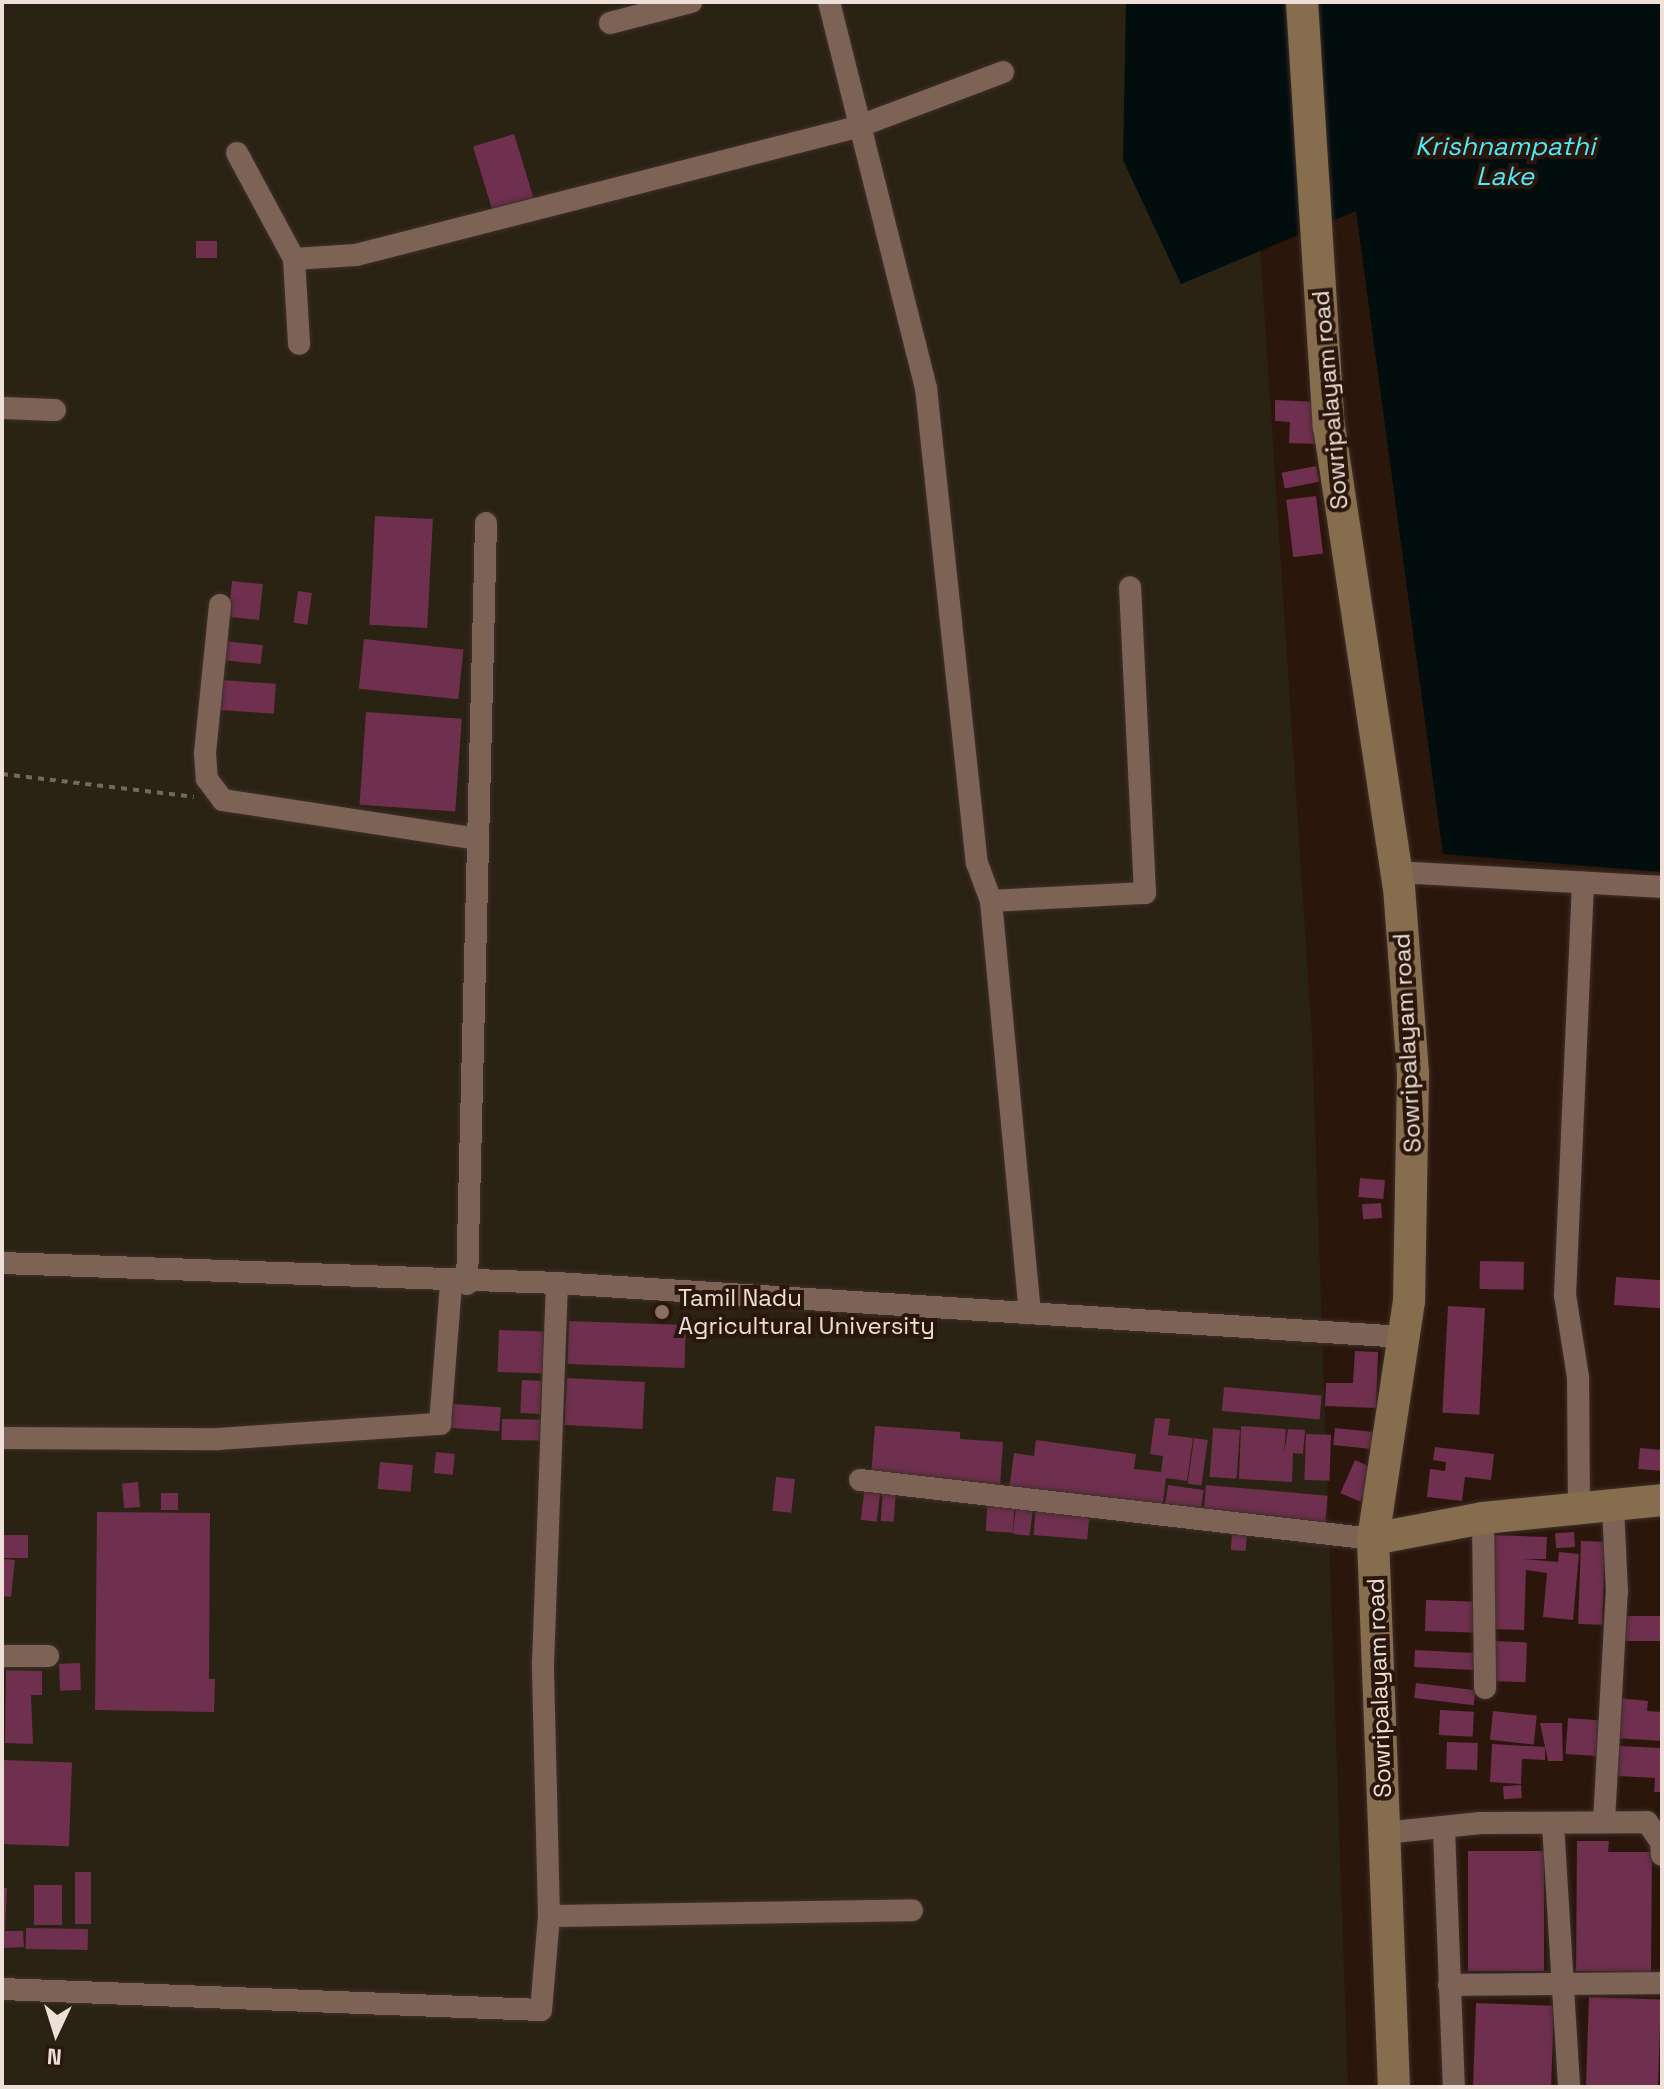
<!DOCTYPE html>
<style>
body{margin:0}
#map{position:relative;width:1664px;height:2089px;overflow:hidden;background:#2a160b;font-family:"Space Grotesk",sans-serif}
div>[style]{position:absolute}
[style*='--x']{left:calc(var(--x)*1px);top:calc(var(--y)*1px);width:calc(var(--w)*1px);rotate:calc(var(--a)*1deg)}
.education>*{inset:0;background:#2a2212}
.water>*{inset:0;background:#020d0e}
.building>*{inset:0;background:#6f2f4e;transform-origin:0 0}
.path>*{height:4px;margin-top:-2px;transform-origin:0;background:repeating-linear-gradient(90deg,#78665d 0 6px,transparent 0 12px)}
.roads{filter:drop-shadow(0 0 2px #3e2f2b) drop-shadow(0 0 2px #3e2f2b)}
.street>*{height:22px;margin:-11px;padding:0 11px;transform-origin:11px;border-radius:11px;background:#7c6356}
.secondary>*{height:32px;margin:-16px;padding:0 16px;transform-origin:16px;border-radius:16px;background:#856d4e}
.dots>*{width:22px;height:22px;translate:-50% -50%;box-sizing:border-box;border:4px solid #2a160b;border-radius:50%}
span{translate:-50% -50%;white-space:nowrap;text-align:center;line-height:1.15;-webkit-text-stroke:8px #2a160b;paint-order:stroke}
.street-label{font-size:24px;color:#eee0d8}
.poi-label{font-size:24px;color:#eee0d8}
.left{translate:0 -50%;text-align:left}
.water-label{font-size:26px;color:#4fe9f9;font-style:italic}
.frame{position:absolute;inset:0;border:4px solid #eee0d8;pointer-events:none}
.north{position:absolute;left:16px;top:1993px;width:80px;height:80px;-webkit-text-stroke:6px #2a160b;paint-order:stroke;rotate:184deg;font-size:22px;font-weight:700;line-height:32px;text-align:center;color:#eee0d8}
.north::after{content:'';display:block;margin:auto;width:28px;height:36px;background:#eee0d8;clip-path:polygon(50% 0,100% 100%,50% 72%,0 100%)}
</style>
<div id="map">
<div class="education">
<i style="clip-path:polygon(2px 2px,1244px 2px,1312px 1036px,1348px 2087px,2px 2087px)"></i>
</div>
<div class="water">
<i style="clip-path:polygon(1126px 2px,1662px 2px,1662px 872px,1443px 854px,1356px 211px,1181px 284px,1123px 160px)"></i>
</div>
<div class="building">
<i style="left:514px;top:134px;width:69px;height:43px;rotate:73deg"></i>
<i style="left:196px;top:241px;width:21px;height:17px"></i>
<i style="clip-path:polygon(1275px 400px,1319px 402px,1318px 444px,1289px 443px,1290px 422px,1275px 421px)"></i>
<i style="left:1316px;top:466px;width:16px;height:35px;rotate:79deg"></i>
<i style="left:1316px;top:496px;width:58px;height:30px;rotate:83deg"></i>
<i style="left:375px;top:516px;width:58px;height:109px;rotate:3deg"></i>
<i style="left:232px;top:581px;width:31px;height:36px;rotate:6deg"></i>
<i style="left:298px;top:591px;width:14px;height:32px;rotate:8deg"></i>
<i style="left:364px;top:639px;width:100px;height:50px;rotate:6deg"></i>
<i style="left:223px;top:641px;width:40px;height:19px;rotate:6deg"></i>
<i style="left:222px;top:680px;width:54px;height:30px;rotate:4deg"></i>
<i style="left:366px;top:712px;width:96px;height:93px;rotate:4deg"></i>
<i style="left:1360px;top:1178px;width:25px;height:19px;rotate:5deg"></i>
<i style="left:1381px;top:1203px;width:15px;height:19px;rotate:86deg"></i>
<i style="left:1480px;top:1261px;width:44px;height:28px;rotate:1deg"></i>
<i style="left:1616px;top:1277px;width:46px;height:28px;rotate:4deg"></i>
<i style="left:1448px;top:1306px;width:37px;height:107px;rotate:3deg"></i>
<i style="left:569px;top:1321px;width:117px;height:43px;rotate:2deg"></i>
<i style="left:499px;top:1330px;width:46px;height:42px;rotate:2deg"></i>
<i style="clip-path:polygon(1355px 1351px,1378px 1352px,1376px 1408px,1325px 1406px,1326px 1383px,1353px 1383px)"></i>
<i style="left:567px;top:1378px;width:78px;height:47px;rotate:3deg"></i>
<i style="left:522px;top:1380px;width:20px;height:33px;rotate:3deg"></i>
<i style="left:1224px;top:1387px;width:98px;height:24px;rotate:5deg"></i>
<i style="left:453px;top:1404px;width:48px;height:24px;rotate:4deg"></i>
<i style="clip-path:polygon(1155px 1418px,1170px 1419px,1168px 1435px,1193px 1438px,1187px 1481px,1166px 1478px,1162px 1509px,1009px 1490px,1014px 1453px,1034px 1456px,1036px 1440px,1136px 1454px,1134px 1469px,1161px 1472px,1163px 1456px,1150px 1454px)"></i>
<i style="left:502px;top:1419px;width:40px;height:21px;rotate:1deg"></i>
<i style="clip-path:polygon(875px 1426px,960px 1432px,960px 1439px,1003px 1442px,1000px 1486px,871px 1476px)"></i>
<i style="clip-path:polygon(1241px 1426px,1286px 1429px,1284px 1453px,1288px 1429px,1305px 1430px,1303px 1454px,1293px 1453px,1292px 1482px,1239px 1479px)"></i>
<i style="left:1213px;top:1428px;width:27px;height:49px;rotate:4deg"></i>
<i style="left:1335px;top:1428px;width:41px;height:17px;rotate:6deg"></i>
<i style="left:1306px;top:1434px;width:25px;height:46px;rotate:2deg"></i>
<i style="left:1194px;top:1438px;width:14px;height:46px;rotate:8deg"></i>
<i style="clip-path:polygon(1435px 1447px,1494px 1454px,1491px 1480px,1465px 1477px,1462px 1501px,1427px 1497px,1430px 1469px,1445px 1471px,1446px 1462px,1433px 1460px)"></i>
<i style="left:1640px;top:1448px;width:22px;height:21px;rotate:5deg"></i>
<i style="left:436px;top:1452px;width:19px;height:21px;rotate:6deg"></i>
<i style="left:1355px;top:1460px;width:22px;height:36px;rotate:24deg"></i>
<i style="left:380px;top:1462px;width:33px;height:27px;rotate:5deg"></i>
<i style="left:776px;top:1477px;width:19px;height:34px;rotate:6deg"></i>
<i style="left:138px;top:1482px;width:25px;height:16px;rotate:85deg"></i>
<i style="left:865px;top:1485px;width:16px;height:35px;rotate:7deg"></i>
<i style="left:1168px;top:1485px;width:36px;height:27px;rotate:8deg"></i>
<i style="left:1206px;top:1485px;width:122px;height:33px;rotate:5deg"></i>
<i style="left:883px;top:1489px;width:13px;height:32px;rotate:4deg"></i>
<i style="left:161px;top:1493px;width:17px;height:17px"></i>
<i style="left:988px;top:1498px;width:27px;height:33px;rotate:4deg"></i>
<i style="left:1017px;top:1499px;width:17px;height:35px;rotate:7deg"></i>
<i style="left:1036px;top:1506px;width:54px;height:29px;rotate:5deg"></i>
<i style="clip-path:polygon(97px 1512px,210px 1513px,209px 1679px,215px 1679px,214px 1712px,95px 1710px)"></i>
<i style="left:1574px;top:1532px;width:15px;height:19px;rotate:86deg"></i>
<i style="left:1232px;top:1533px;width:15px;height:17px;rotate:4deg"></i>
<i style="left:2px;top:1535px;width:26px;height:23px"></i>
<i style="clip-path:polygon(1494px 1535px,1547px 1537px,1546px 1559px,1524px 1559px,1558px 1562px,1559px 1552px,1579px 1554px,1573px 1620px,1543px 1617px,1547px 1573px,1526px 1570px,1524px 1630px,1491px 1629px)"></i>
<i style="left:1581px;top:1541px;width:24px;height:83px;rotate:2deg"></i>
<i style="clip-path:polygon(2px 1559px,15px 1560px,11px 1597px,2px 1596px)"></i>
<i style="left:1426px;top:1600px;width:52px;height:31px;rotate:2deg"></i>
<i style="left:1625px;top:1616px;width:37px;height:25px"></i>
<i style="left:1491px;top:1641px;width:36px;height:40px;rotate:2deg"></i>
<i style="left:1415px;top:1650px;width:64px;height:17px;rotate:3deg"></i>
<i style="left:80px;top:1663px;width:27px;height:21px;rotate:88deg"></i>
<i style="clip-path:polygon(6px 1670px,42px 1671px,42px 1695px,31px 1695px,33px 1744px,5px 1743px)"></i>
<i style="left:1416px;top:1683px;width:60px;height:15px;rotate:7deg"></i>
<i style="clip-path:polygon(1618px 1698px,1648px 1701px,1647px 1711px,1662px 1712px,1662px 1741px,1615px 1738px)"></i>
<i style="left:1440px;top:1710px;width:34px;height:25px;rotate:3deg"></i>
<i style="left:1493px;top:1711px;width:44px;height:29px;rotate:6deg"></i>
<i style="left:1568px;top:1718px;width:31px;height:36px;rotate:4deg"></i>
<i style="clip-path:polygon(1540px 1723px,1562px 1723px,1563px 1761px,1548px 1761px)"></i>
<i style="left:1447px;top:1742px;width:31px;height:27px;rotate:2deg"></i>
<i style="clip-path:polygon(1492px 1744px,1545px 1747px,1545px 1760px,1522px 1759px,1521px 1784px,1490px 1782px)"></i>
<i style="clip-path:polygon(1619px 1746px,1662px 1748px,1662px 1792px,1654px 1792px,1655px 1778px,1618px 1776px)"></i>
<i style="left:3px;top:1760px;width:69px;height:84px;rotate:2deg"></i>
<i style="left:1521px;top:1785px;width:13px;height:18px;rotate:86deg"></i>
<i style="clip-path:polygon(1577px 1841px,1609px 1841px,1608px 1852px,1652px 1852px,1651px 1972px,1576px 1971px)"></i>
<i style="left:1468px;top:1851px;width:76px;height:120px"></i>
<i style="left:75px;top:1872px;width:16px;height:52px"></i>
<i style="left:34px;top:1885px;width:28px;height:40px"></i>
<i style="clip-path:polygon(2px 1887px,7px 1888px,5px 1931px,23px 1931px,24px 1947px,2px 1948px)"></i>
<i style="left:26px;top:1928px;width:62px;height:21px;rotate:1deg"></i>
<i style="left:1589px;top:1997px;width:72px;height:90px;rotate:2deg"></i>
<i style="left:1476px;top:2003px;width:78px;height:84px;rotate:2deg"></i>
</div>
<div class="path">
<i style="--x:2;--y:774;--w:193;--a:6.8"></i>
</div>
<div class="roads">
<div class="street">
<i style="--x:829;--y:2;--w:398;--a:75.9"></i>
<i style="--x:926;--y:388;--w:478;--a:83.9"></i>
<i style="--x:977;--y:863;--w:40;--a:69.8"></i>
<i style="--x:991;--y:901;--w:414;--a:84.6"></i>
<i style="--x:610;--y:23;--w:84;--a:-14.5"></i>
<i style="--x:237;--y:153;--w:120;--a:61.7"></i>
<i style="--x:294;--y:259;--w:85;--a:86.6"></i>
<i style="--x:294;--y:259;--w:62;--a:-3.7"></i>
<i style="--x:356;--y:255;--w:517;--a:-14.33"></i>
<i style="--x:857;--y:127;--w:156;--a:-20.6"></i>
<i style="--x:2;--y:408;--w:53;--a:2.2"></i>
<i style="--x:220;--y:605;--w:149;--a:95.8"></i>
<i style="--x:205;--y:753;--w:26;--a:86"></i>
<i style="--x:207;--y:779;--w:26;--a:53"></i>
<i style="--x:223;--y:800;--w:258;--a:8.7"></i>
<i style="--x:1397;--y:872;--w:265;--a:3.2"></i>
<i style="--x:991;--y:901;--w:154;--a:-3"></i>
<i style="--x:1145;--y:893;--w:306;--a:-92.8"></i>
<i style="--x:2;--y:1263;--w:555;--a:2.06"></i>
<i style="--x:557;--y:1283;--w:849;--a:3.65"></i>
<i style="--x:467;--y:1284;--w:761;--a:-88.57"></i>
<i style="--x:2;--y:1438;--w:216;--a:0.3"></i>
<i style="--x:218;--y:1439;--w:223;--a:-3.9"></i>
<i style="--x:440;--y:1424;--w:141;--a:-85.5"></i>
<i style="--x:860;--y:1480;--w:516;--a:6.56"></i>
<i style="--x:1579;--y:1510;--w:133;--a:-90.4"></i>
<i style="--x:1578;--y:1377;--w:83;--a:-99"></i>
<i style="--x:1565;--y:1295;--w:413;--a:-87.5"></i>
<i style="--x:1483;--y:1518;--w:170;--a:89.3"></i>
<i style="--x:2;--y:1656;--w:46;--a:0"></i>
<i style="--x:1604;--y:1821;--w:229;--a:-86.8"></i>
<i style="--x:1617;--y:1592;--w:85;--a:-92.7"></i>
<i style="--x:1553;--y:1824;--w:263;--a:86.5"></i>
<i style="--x:1444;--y:1830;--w:257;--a:87.8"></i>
<i style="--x:1384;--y:1833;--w:97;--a:-5.9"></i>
<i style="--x:1480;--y:1823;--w:167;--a:-0.3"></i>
<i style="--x:1647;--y:1822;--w:24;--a:55"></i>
<i style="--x:1661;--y:1842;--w:13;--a:86"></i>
<i style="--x:549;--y:1916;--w:252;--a:-91.4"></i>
<i style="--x:543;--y:1664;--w:381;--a:-87.9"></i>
<i style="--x:1449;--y:1985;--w:213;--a:-0.5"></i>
<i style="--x:2;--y:1989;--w:539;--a:2.23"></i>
<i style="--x:541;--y:2010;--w:94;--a:-85.1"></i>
<i style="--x:549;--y:1916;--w:363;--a:-0.9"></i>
</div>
<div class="secondary">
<i style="--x:1302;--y:2;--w:425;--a:86.4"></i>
<i style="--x:1329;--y:426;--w:466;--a:81.4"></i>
<i style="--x:1399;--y:887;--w:188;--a:85.7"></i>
<i style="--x:1413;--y:1074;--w:227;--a:91"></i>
<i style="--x:1409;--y:1301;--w:241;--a:98.6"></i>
<i style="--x:1373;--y:1539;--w:548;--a:87.81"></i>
<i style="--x:1373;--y:1539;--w:112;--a:-10.8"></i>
<i style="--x:1483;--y:1518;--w:180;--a:-5.7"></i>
</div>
</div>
<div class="dots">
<i style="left:662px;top:1312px;background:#8d6e63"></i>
</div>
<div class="street-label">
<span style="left:1330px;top:400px;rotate:-95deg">Sowripalayam road</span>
<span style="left:1407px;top:1043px;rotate:-93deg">Sowripalayam road</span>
<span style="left:1379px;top:1688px;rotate:-92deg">Sowripalayam road</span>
</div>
<div class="poi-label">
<span class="left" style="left:678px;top:1312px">Tamil Nadu<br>Agricultural University</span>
</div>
<div class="water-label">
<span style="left:1505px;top:162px">Krishnampathi<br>Lake</span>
</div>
<div class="frame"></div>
<div class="north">N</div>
</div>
